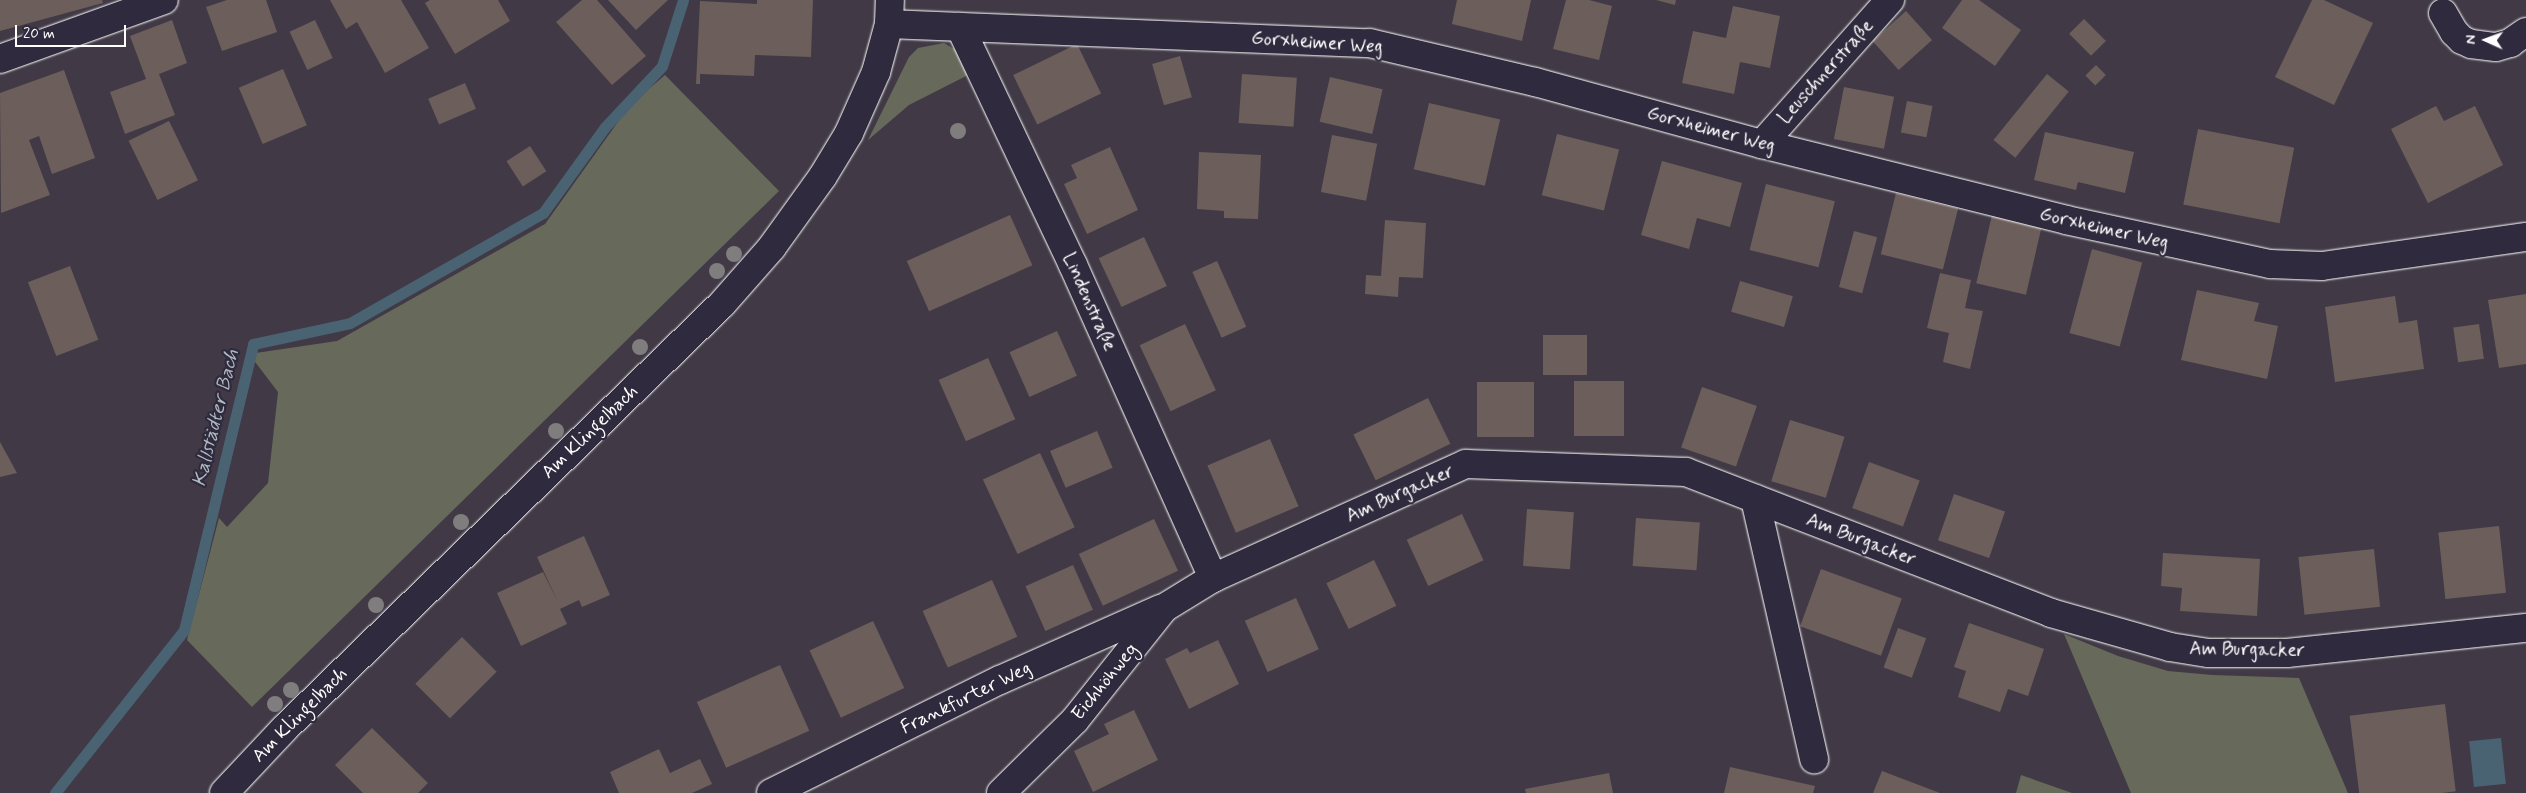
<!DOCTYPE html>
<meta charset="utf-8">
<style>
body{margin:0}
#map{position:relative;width:2526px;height:793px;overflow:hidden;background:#413a46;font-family:Mynerve,sans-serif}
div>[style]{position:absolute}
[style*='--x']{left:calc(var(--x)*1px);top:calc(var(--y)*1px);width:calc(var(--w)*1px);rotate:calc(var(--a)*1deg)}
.green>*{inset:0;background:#67695b}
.water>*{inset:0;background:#4a6373;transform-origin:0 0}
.stream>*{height:11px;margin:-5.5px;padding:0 5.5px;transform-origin:5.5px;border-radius:5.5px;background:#4a6373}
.building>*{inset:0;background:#6c5e5a;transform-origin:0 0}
.roads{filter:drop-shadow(0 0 1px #fff) drop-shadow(0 0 1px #fff)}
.minor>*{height:28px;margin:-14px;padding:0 14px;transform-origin:14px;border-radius:14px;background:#2f2a3d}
.major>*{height:28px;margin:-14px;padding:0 14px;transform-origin:14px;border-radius:14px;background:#2f2a3d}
.trees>*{width:16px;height:16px;margin:-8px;border-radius:50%;background:#807d7f}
span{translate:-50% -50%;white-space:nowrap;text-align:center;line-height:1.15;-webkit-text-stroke:4.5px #2f2a3d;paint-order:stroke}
.street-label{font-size:19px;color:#fff}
.water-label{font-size:20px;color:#aeb9c0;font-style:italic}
.north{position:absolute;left:2461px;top:15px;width:50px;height:50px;-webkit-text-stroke:4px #2f2a3d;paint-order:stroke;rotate:272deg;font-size:14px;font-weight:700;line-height:20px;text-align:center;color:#fff}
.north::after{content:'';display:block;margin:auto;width:18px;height:22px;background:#fff;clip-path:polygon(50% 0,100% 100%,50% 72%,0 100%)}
.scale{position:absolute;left:15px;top:25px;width:111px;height:22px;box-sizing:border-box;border:2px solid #fff;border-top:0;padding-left:6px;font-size:15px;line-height:18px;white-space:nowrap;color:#fff;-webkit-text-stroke:4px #2f2a3d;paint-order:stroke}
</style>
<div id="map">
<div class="green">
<i style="clip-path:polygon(944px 43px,961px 53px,972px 73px,909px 105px,868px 140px,909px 57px,918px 48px)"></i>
<i style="clip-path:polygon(665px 75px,779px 191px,252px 707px,187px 640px,219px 518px,227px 527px,268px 483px,278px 392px,249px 354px,337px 341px,545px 224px,630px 105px)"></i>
<i style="clip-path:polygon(2064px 634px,2118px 656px,2168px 671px,2212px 675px,2299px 678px,2348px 793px,2131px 793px)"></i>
<i style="clip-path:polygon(2021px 775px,2072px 793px,2016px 793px)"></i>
</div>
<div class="water">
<i style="left:2501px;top:738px;width:46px;height:32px;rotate:84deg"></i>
</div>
<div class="stream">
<i style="--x:55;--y:793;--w:208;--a:-51.6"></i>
<i style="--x:184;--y:630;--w:294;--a:-76.4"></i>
<i style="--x:253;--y:344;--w:99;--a:-12.2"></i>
<i style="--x:350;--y:323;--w:222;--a:-29.7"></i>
<i style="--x:543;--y:213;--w:106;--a:-54.2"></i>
<i style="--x:605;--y:127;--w:83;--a:-46.9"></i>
<i style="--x:662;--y:66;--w:69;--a:-72.3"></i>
</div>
<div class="building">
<i style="clip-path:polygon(0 0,102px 0,103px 3px,0 31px)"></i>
<i style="clip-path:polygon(227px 0,266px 0,277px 32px,222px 51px,206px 7px)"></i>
<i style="clip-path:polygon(330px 0,401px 0,429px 48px,385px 73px,357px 22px,346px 29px)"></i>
<i style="clip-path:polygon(430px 0,498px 0,510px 21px,455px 54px,425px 3px)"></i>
<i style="clip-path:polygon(582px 0,597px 0,646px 56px,612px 85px,556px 22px)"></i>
<i style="clip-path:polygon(608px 0,668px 0,636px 30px)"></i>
<i style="clip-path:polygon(757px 0,813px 0,811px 57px,755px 55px,754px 76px,700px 74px,700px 84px,696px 84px,700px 1px,757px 4px)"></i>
<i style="clip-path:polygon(1457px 0,1531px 0,1522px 41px,1452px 24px)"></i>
<i style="clip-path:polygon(1566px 0,1589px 0,1612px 6px,1599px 60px,1553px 49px)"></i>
<i style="clip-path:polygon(1656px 0,1676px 0,1675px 5px)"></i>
<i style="clip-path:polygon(1962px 0,1979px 0,2021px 30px,1995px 66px,1942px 28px)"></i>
<i style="clip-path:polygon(2312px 0,2324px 0,2373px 23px,2334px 105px,2275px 77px)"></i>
<i style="clip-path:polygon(1733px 6px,1780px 16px,1770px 68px,1740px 62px,1734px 94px,1682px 83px,1693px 31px,1726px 38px)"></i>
<i style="left:1906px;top:11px;width:39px;height:45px;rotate:48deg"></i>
<i style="left:2084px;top:19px;width:31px;height:21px;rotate:45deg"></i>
<i style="clip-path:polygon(172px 20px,187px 63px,159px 74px,175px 115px,125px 134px,110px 92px,146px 79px,130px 36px)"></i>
<i style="left:315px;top:20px;width:42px;height:28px;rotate:65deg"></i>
<i style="left:1077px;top:44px;width:55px;height:71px;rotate:64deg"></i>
<i style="left:1180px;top:56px;width:43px;height:29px;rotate:74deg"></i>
<i style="left:2096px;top:65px;width:14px;height:15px;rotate:45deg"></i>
<i style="left:283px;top:69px;width:61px;height:48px;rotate:67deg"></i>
<i style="clip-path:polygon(64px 70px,95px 158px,52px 174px,39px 136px,29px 140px,50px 195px,1px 213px,0 93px)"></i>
<i style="left:1242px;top:74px;width:55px;height:49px;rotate:4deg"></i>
<i style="left:2047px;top:74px;width:28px;height:85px;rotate:39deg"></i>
<i style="left:1330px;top:77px;width:54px;height:46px;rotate:13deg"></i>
<i style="left:465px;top:83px;width:28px;height:40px;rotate:67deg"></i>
<i style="left:1844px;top:87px;width:51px;height:53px;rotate:11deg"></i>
<i style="left:1907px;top:101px;width:26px;height:32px;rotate:11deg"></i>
<i style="left:1429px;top:103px;width:73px;height:68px;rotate:13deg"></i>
<i style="clip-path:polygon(2436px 106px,2444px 121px,2475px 106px,2503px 165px,2428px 203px,2391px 129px)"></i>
<i style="left:169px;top:121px;width:66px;height:45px;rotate:64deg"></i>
<i style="left:2198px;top:129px;width:98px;height:77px;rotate:11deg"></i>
<i style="clip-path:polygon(2045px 132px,2134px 152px,2125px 193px,2078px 182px,2076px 190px,2034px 180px)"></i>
<i style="left:1557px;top:134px;width:64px;height:63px;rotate:14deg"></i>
<i style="left:1332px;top:135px;width:46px;height:58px;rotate:11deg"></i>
<i style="left:530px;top:146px;width:30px;height:28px;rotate:57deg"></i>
<i style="clip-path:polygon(1110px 147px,1138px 210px,1087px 234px,1064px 184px,1077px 178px,1071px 165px)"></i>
<i style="clip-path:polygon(1199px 152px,1261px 155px,1258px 219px,1224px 218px,1224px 211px,1197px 209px)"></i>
<i style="clip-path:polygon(1662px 161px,1742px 183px,1730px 227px,1697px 218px,1689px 249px,1641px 235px)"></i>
<i style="left:1766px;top:184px;width:71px;height:68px;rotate:14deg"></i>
<i style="left:1896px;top:193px;width:64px;height:63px;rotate:14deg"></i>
<i style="left:1010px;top:215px;width:55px;height:113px;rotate:66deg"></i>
<i style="left:1992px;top:215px;width:51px;height:70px;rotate:13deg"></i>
<i style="clip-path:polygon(1385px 220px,1426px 223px,1423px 278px,1399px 277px,1398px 297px,1365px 294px,1366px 275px,1381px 276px)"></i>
<i style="left:1854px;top:231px;width:24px;height:58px;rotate:15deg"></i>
<i style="left:1144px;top:237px;width:54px;height:50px;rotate:65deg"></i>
<i style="left:2092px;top:249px;width:52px;height:87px;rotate:15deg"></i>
<i style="left:1217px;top:261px;width:72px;height:27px;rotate:66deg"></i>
<i style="left:70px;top:266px;width:79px;height:45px;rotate:69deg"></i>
<i style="clip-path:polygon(1940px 273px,1971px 280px,1965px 308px,1983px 311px,1970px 369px,1943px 362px,1949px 333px,1927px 328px)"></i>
<i style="left:1740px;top:281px;width:55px;height:32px;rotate:16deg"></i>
<i style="clip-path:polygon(2197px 290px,2259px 303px,2254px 321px,2278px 326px,2267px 379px,2181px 360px)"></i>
<i style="clip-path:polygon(2526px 294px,2526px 364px,2499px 368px,2488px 300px)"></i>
<i style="clip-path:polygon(2395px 296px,2399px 323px,2417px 320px,2424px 369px,2335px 382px,2325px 307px)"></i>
<i style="left:1185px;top:324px;width:73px;height:50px;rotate:65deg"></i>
<i style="left:2479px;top:324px;width:35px;height:26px;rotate:82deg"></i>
<i style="left:1057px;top:331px;width:49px;height:52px;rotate:66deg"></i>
<i style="left:1543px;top:335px;width:44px;height:40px"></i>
<i style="left:988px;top:358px;width:67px;height:54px;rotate:66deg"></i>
<i style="left:1574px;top:381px;width:50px;height:55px"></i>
<i style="left:1477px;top:382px;width:57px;height:55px"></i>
<i style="left:1702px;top:387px;width:58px;height:64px;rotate:19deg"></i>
<i style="left:1428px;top:398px;width:51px;height:83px;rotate:64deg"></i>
<i style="left:1790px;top:420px;width:57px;height:64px;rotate:17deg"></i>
<i style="left:1097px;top:431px;width:40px;height:51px;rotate:67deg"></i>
<i style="left:1270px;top:439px;width:73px;height:68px;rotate:67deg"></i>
<i style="clip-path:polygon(0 442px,17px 473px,0 477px)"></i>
<i style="left:1040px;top:453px;width:82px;height:63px;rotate:65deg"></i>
<i style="left:1869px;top:462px;width:54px;height:49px;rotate:20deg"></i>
<i style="left:1954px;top:494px;width:54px;height:49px;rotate:19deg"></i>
<i style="left:1527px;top:509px;width:47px;height:57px;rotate:4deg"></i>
<i style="left:1462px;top:514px;width:51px;height:61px;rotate:65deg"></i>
<i style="left:1636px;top:518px;width:64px;height:48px;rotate:4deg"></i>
<i style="left:1154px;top:519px;width:57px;height:83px;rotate:65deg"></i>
<i style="left:2499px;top:526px;width:67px;height:61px;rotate:84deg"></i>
<i style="clip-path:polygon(584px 536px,610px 595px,582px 607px,579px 600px,560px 609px,567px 624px,521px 646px,497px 593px,543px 572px,558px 602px,537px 557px)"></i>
<i style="left:2374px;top:549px;width:58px;height:76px;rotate:84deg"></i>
<i style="clip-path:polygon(2163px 553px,2260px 559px,2257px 616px,2180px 611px,2182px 588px,2161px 586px)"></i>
<i style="left:1374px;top:560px;width:51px;height:53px;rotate:64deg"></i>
<i style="left:1073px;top:565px;width:49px;height:52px;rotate:66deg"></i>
<i style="left:1821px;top:569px;width:86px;height:61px;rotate:20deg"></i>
<i style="left:992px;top:580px;width:62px;height:76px;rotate:66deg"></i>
<i style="left:1296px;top:598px;width:56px;height:56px;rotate:66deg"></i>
<i style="left:873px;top:621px;width:74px;height:70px;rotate:65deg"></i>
<i style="clip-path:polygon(1969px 623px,2044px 649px,2028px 696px,2008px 689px,2000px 712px,1958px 697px,1966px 671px,1954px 667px)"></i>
<i style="left:1898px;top:628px;width:30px;height:42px;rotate:20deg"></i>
<i style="left:462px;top:637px;width:49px;height:66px;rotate:45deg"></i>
<i style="clip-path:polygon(1218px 640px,1239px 684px,1189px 709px,1165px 659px,1187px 648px,1190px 653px)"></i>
<i style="left:780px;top:665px;width:72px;height:91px;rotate:66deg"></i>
<i style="left:2445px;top:704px;width:88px;height:96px;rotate:83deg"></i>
<i style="clip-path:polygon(1134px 710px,1158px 760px,1093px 792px,1074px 751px,1109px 734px,1104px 724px)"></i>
<i style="clip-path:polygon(372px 728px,428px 783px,418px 793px,363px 793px,335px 765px)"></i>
<i style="clip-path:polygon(659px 749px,670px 773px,700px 759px,712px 784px,692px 793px,619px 793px,610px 772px)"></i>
<i style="clip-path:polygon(1730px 767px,1815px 786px,1813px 793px,1724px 793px)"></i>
<i style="clip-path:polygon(1882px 771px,1940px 793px,1873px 793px)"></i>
<i style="clip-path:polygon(1609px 773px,1613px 793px,1526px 793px,1525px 789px)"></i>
</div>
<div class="roads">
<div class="minor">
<i style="--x:2443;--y:13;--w:22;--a:60"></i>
<i style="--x:2454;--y:32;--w:11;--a:45"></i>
<i style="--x:2462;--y:40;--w:10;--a:24"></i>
<i style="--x:2471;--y:44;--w:25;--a:7"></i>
<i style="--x:2496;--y:47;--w:15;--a:-16"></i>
<i style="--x:2510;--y:43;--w:19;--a:-35"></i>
<i style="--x:889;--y:24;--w:481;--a:2.3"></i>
<i style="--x:1370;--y:43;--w:170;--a:13.3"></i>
<i style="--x:1535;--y:82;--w:235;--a:15.3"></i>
<i style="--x:1762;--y:144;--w:313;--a:14"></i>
<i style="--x:2066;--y:220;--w:209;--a:12.2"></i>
<i style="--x:2270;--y:264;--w:52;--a:2.2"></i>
<i style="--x:2322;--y:266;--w:206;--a:-8.1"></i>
<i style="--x:960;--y:27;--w:263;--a:64.6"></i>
<i style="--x:1073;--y:265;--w:343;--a:65.9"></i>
<i style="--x:1762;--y:144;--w:193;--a:-48.4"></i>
<i style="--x:1755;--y:499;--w:267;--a:77.2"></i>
<i style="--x:771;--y:793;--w:255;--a:-26.3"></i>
<i style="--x:1000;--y:680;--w:175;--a:-23.9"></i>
<i style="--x:1001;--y:793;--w:104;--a:-44.6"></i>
<i style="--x:1075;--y:720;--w:143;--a:-51.5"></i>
<i style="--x:1164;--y:608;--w:57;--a:-31.5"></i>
<i style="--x:1213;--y:578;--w:277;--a:-24.3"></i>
<i style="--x:1466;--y:464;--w:220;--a:2.1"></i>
<i style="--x:1686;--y:472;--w:391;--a:21.1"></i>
<i style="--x:2051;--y:613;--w:124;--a:15.9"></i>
<i style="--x:2170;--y:647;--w:39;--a:9"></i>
<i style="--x:2209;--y:653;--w:78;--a:0"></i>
<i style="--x:2287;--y:653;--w:240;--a:-6"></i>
</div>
<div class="major">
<i style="--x:0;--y:59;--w:174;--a:-19.8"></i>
<i style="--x:224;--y:793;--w:88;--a:-46.8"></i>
<i style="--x:284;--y:729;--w:610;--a:-44.14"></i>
<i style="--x:722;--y:304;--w:76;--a:-48.7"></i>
<i style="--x:772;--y:247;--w:87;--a:-54.3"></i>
<i style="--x:823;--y:176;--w:50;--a:-58.8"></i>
<i style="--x:849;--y:133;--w:67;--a:-66.1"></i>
<i style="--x:876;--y:72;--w:50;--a:-74.8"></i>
<i style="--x:889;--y:24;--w:24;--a:-88"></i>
</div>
</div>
<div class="trees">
<i style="left:958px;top:131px"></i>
<i style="left:734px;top:254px"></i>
<i style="left:717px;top:271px"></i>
<i style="left:640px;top:347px"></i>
<i style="left:556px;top:431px"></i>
<i style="left:461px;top:522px"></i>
<i style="left:376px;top:605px"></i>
<i style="left:291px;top:690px"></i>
<i style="left:275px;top:704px"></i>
</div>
<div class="street-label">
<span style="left:1317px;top:43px;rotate:4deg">Gorxheimer Weg</span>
<span style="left:1826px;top:72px;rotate:-48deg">Leuschnerstraße</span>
<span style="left:1711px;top:130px;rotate:15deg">Gorxheimer Weg</span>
<span style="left:2104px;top:229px;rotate:13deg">Gorxheimer Weg</span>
<span style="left:1089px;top:302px;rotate:66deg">Lindenstraße</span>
<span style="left:590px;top:432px;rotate:-44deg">Am Klingelbach</span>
<span style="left:1400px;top:494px;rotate:-24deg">Am Burgacker</span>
<span style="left:1861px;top:540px;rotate:21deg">Am Burgacker</span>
<span style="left:2247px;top:650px;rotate:1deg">Am Burgacker</span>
<span style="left:1105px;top:682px;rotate:-51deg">Eichhöhweg</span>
<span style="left:966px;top:698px;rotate:-26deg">Frankfurter Weg</span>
<span style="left:300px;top:715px;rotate:-45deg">Am Klingelbach</span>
</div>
<div class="water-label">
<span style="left:216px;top:418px;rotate:-76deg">Kallstädter Bach</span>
</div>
<div class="north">N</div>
<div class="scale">20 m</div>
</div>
